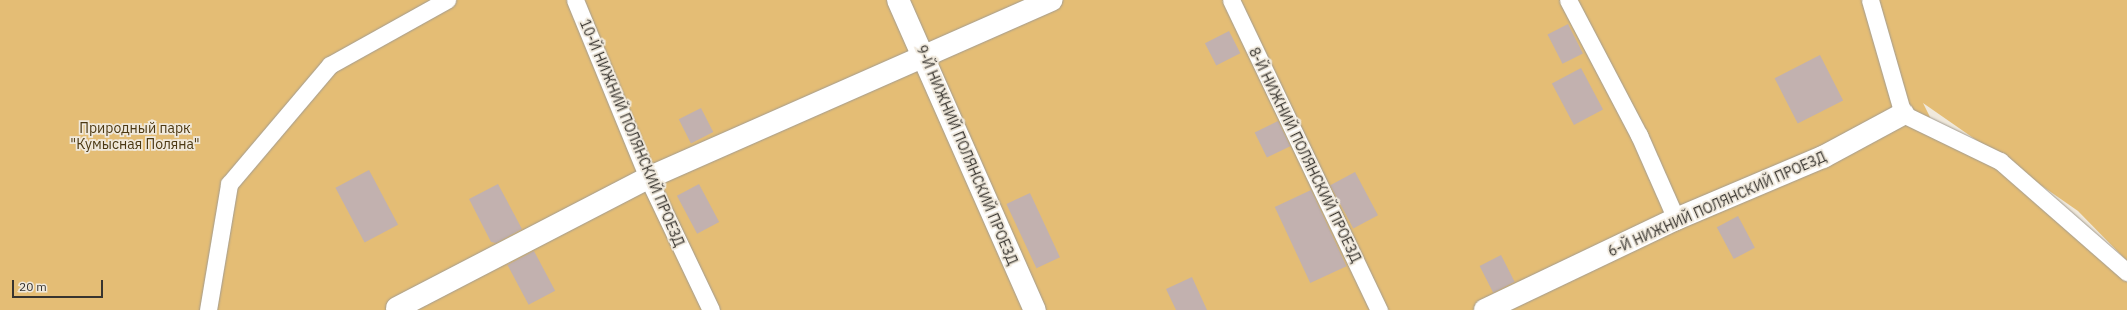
<!DOCTYPE html>
<meta charset="utf-8">
<style>
body{margin:0}
#map{position:relative;width:2127px;height:310px;overflow:hidden;background:#f0e9dc;font-family:"IBM Plex Sans",sans-serif}
div>[style]{position:absolute}
[style*='--x']{left:calc(var(--x)*1px);top:calc(var(--y)*1px);width:calc(var(--w)*1px);rotate:calc(var(--a)*1deg)}
.green>*{inset:0;background:#e4bd75}
.building>*{inset:0;background:#c2b1af;transform-origin:0 0}
.roads{filter:drop-shadow(0 0 1px #a29b8f) drop-shadow(0 0 1px #a29b8f)}
.service>*{height:17px;margin:-8.5px;padding:0 8.5px;transform-origin:8.5px;border-radius:8.5px;background:#fff}
.minor>*{height:22px;margin:-11px;padding:0 11px;transform-origin:11px;border-radius:11px;background:#fff}
span{translate:-50% -50%;white-space:nowrap;text-align:center;line-height:1.15;-webkit-text-stroke:3.5px #f0e9dc;paint-order:stroke}
.park-label{font-size:14px;color:#4b3812}
.street-label{font-size:14px;color:#37342f}
.scale{position:absolute;left:12px;top:280px;width:91px;height:18px;box-sizing:border-box;border:2px solid #37342f;border-top:0;padding-left:5px;font-size:12px;line-height:14px;white-space:nowrap;color:#37342f;-webkit-text-stroke:3px #f0e9dc;paint-order:stroke}
</style>
<div id="map">
<div class="green">
<i style="clip-path:polygon(0 0,2127px 0,2127px 261px,2078px 211px,1923px 103px,1931px 119px,2031px 181px,2127px 282px,2127px 310px,0 310px)"></i>
</div>
<div class="building">
<i style="left:1568px;top:24px;width:33px;height:23px;rotate:63deg"></i>
<i style="left:1229px;top:31px;width:25px;height:27px;rotate:63deg"></i>
<i style="left:1820px;top:55px;width:51px;height:51px;rotate:63deg"></i>
<i style="left:1581px;top:68px;width:47px;height:33px;rotate:62deg"></i>
<i style="left:701px;top:108px;width:27px;height:25px;rotate:63deg"></i>
<i style="left:1278px;top:121px;width:28px;height:26px;rotate:64deg"></i>
<i style="left:369px;top:170px;width:62px;height:38px;rotate:62deg"></i>
<i style="left:1355px;top:172px;width:49px;height:28px;rotate:62deg"></i>
<i style="clip-path:polygon(498px 184px,522px 229px,496px 243px,491px 242px,469px 199px)"></i>
<i style="left:699px;top:184px;width:43px;height:25px;rotate:62deg"></i>
<i style="left:1311px;top:190px;width:84px;height:40px;rotate:65deg"></i>
<i style="left:1030px;top:193px;width:71px;height:26px;rotate:65deg"></i>
<i style="left:1738px;top:216px;width:36px;height:24px;rotate:62deg"></i>
<i style="left:534px;top:251px;width:45px;height:30px;rotate:62deg"></i>
<i style="left:1501px;top:255px;width:30px;height:24px;rotate:63deg"></i>
<i style="clip-path:polygon(1192px 277px,1207px 310px,1176px 310px,1166px 289px)"></i>
</div>
<div class="roads">
<div class="service">
<i style="--x:575;--y:0;--w:192;--a:67.7"></i>
<i style="--x:648;--y:178;--w:146;--a:64.5"></i>
<i style="--x:1231;--y:0;--w:344;--a:64.5"></i>
<i style="--x:1568;--y:0;--w:153;--a:62.3"></i>
<i style="--x:1639;--y:135;--w:92;--a:66.2"></i>
<i style="--x:1870;--y:0;--w:119;--a:73.9"></i>
<i style="--x:1903;--y:114;--w:108;--a:25.9"></i>
<i style="--x:2000;--y:161;--w:169;--a:41.2"></i>
<i style="--x:208;--y:310;--w:128;--a:-80.5"></i>
<i style="--x:229;--y:184;--w:156;--a:-49.7"></i>
<i style="--x:330;--y:65;--w:134;--a:-29.1"></i>
</div>
<div class="minor">
<i style="--x:898;--y:0;--w:339;--a:66.2"></i>
<i style="--x:397;--y:308;--w:283;--a:-27.4"></i>
<i style="--x:648;--y:178;--w:441;--a:-23.8"></i>
<i style="--x:1485;--y:310;--w:212;--a:-25.5"></i>
<i style="--x:1676;--y:219;--w:160;--a:-22.9"></i>
<i style="--x:1823;--y:157;--w:91;--a:-28.3"></i>
</div>
</div>
<div class="park-label">
<span style="left:135px;top:136px">Природный парк<br>"Кумысная Поляна"</span>
</div>
<div class="street-label">
<span style="left:632px;top:133px;rotate:67deg">10-Й НИЖНИЙ ПОЛЯНСКИЙ ПРОЕЗД</span>
<span style="left:967px;top:155px;rotate:67deg">9-Й НИЖНИЙ ПОЛЯНСКИЙ ПРОЕЗД</span>
<span style="left:1305px;top:155px;rotate:64deg">8-Й НИЖНИЙ ПОЛЯНСКИЙ ПРОЕЗД</span>
<span style="left:1717px;top:204px;rotate:-24deg">6-Й НИЖНИЙ ПОЛЯНСКИЙ ПРОЕЗД</span>
</div>
<div class="scale">20 m</div>
</div>
